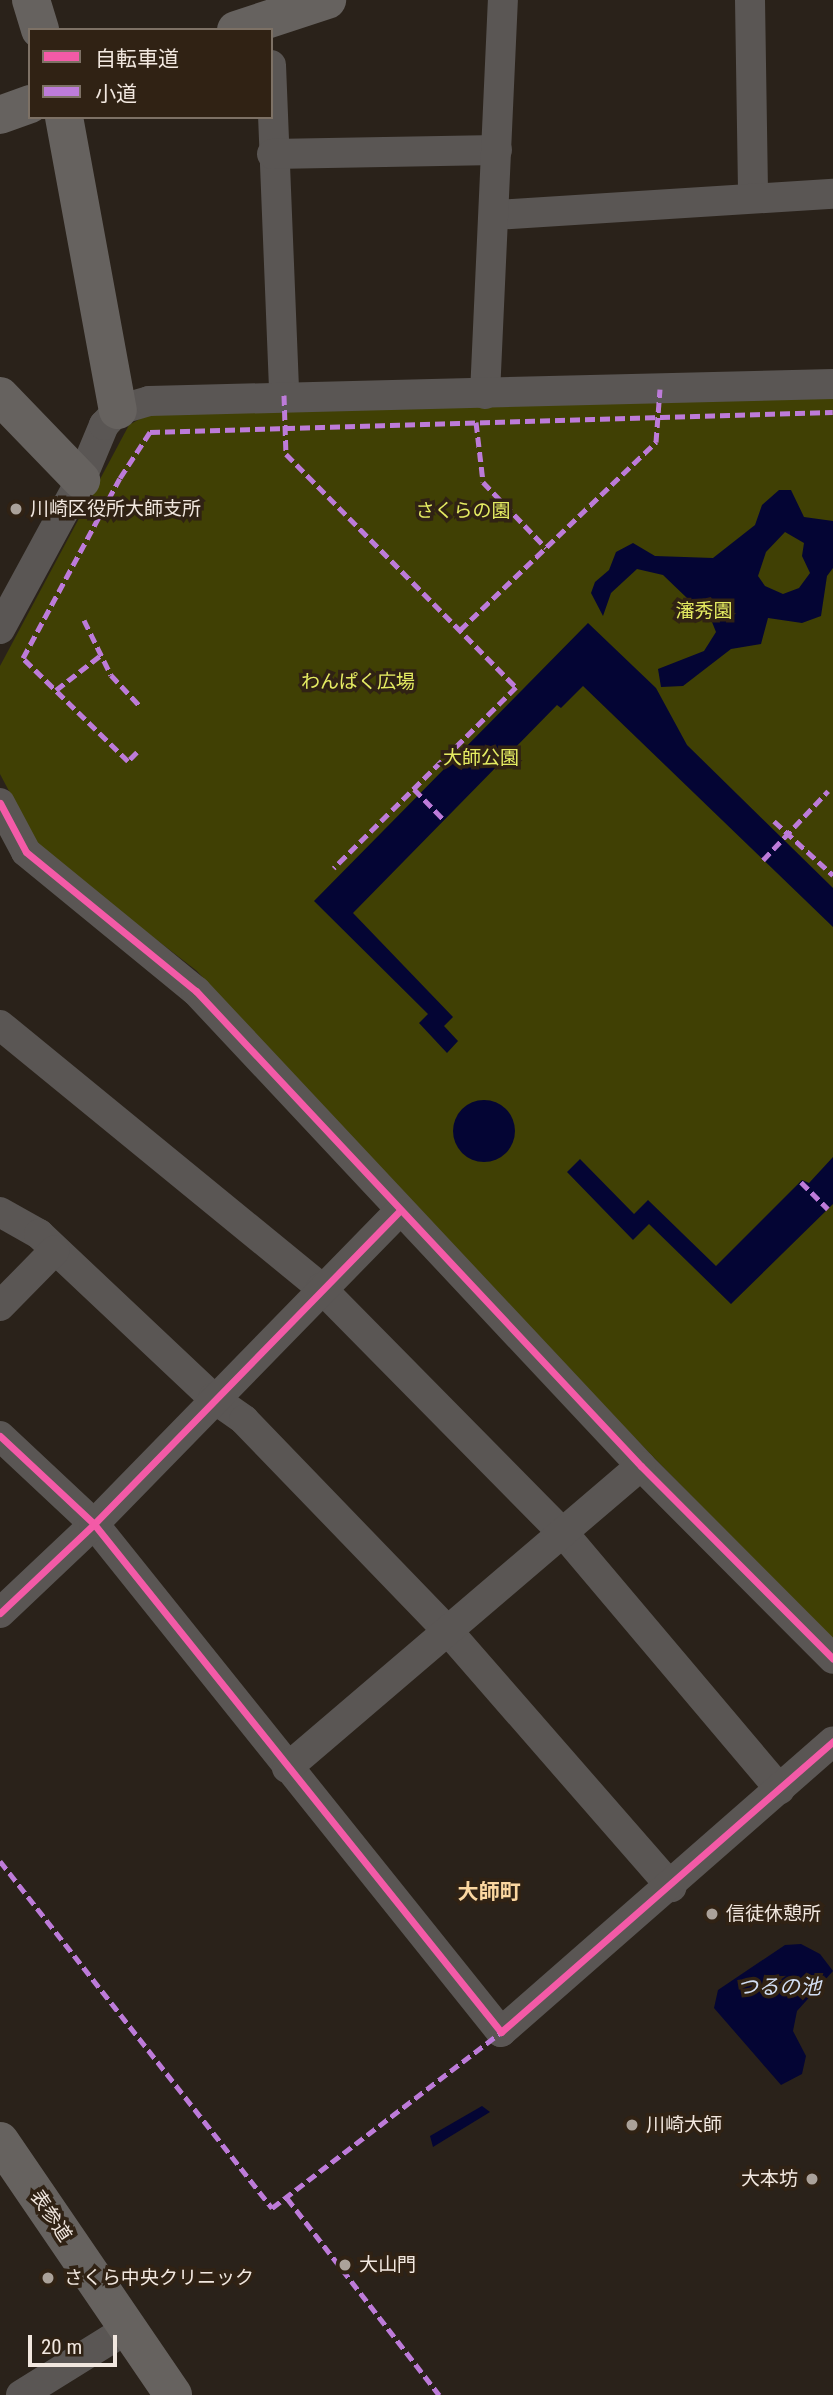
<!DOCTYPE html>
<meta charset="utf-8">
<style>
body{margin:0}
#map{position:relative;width:833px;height:2395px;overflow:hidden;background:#2a221a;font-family:"Roboto Condensed","Noto Sans JP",sans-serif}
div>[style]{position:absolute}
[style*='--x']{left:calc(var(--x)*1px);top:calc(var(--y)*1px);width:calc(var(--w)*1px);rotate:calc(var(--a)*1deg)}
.green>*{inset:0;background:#404004}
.water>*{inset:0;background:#040534}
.round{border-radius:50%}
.street>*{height:30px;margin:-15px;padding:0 15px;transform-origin:15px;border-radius:15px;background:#5a5654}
.secondary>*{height:38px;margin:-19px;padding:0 19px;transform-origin:19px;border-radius:19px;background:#66625f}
.quiet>*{height:5px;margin-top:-2.5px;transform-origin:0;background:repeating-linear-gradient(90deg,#bd7bd9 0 10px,transparent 0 15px)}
.cycleway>*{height:7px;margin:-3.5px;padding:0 3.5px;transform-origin:3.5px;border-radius:3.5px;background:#f35aa7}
.dots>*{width:19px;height:19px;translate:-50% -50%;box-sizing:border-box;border:4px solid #302214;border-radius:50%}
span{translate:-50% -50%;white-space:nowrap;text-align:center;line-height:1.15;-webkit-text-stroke:7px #302214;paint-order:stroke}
.poi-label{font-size:19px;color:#f1e7df}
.left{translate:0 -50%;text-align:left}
.right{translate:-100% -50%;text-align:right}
.park-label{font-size:19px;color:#e5ec62}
.street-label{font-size:19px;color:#f1e7df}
.neighbourhood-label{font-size:21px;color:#fbd7a1;font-weight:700}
.water-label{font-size:21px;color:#d2def3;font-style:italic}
.legend{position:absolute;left:28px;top:28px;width:245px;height:91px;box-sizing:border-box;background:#302214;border:2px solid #7d7165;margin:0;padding:9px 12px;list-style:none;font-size:21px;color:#f1e7df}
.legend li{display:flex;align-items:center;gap:14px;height:35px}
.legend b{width:35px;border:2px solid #7d7165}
.scale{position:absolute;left:28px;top:2335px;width:89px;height:32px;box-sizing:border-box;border:4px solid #f1e7df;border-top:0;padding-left:9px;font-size:21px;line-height:24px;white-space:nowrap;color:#f1e7df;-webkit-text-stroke:5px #302214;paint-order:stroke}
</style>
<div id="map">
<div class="green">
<i style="clip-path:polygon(833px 397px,833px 1641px,422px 1220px,197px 971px,40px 850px,0 774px,0 666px,129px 425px,152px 412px)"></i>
</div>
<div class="water">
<i style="clip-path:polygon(evenodd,779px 490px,791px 490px,804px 517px,833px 521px,833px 568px,827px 576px,821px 616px,802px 623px,768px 618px,761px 644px,731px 649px,683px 686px,661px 687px,658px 669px,704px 651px,716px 632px,712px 622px,663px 575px,637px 569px,611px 593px,603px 616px,591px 593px,595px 582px,609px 570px,616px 552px,633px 543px,655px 556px,713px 558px,755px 525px,762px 505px,779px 490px,785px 532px,804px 543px,802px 556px,810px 573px,799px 588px,783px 594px,765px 586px,758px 576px,766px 552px,785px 532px)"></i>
<i style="clip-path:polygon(588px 623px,656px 688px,687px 745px,833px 888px,833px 927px,583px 686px,561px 708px,557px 705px,353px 913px,453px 1017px,444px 1026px,458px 1041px,447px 1053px,419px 1023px,428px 1014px,314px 901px)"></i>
<i class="round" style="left:453px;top:1100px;width:62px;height:62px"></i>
<i style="clip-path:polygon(833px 1157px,833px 1204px,731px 1304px,649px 1224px,633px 1240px,567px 1172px,580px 1159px,634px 1214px,648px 1200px,716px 1266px,802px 1180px,809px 1183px)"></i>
<i style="clip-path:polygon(801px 1944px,820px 1954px,833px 1971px,797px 2011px,793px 2031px,806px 2056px,802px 2074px,781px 2085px,714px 2008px,718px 1990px,785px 1945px)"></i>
<i style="clip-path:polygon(482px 2106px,490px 2112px,433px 2147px,430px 2136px)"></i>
</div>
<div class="street">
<i style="--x:750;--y:0;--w:197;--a:89.1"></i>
<i style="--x:271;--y:65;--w:330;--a:87.7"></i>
<i style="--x:272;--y:154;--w:225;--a:-1"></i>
<i style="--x:495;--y:215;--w:339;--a:-3.6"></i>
<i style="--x:485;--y:394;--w:394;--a:-87.4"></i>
<i style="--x:0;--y:629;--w:170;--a:-61.5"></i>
<i style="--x:81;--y:480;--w:60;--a:-67.3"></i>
<i style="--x:104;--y:425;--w:21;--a:-47"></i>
<i style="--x:118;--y:410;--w:32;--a:-16"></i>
<i style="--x:149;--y:401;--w:684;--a:-1.42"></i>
<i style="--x:0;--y:803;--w:55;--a:62"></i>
<i style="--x:26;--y:852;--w:220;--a:39.3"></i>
<i style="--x:196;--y:991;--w:651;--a:46.87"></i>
<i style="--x:641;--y:1466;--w:272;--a:45.1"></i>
<i style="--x:0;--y:1025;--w:415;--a:39.3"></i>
<i style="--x:321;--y:1288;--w:347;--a:45.4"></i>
<i style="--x:565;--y:1535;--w:333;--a:49.8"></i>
<i style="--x:0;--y:1212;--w:45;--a:29.4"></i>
<i style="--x:39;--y:1234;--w:239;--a:43.3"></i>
<i style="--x:213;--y:1398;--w:38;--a:35"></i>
<i style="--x:244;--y:1420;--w:293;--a:46"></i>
<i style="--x:448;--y:1631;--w:340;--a:48.9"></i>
<i style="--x:0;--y:1306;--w:78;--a:-45.5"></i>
<i style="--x:0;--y:1436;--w:129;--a:43.1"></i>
<i style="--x:94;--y:1524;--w:651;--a:51.3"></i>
<i style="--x:501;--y:2032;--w:441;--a:-41.2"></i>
<i style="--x:0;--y:1613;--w:129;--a:-43.4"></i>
<i style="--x:94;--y:1524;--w:436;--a:-45.7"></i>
<i style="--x:287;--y:1768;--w:465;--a:-40.5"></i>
<i style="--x:21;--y:2395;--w:125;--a:-31.9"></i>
</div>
<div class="secondary">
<i style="--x:31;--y:0;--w:31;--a:73"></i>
<i style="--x:236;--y:30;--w:96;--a:-18.2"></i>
<i style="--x:0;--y:115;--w:32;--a:-20"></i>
<i style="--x:64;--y:117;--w:298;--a:79.6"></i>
<i style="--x:0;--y:396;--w:117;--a:46"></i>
<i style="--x:0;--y:2141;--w:307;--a:55.7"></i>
</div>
<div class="quiet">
<i style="--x:284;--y:395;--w:59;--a:88.1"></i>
<i style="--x:286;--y:454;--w:327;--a:45.4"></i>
<i style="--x:516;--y:687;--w:257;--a:135.2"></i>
<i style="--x:476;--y:422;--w:60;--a:83.3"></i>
<i style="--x:483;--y:482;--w:91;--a:46.3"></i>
<i style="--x:84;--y:620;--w:61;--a:63.9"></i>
<i style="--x:111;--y:675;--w:41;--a:47"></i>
<i style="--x:460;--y:630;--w:272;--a:-43.8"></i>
<i style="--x:656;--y:442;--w:53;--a:-85.7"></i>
<i style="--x:56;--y:690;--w:57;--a:-37.9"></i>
<i style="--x:137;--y:752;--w:13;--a:135"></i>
<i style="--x:128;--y:761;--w:147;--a:-135.6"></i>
<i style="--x:23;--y:658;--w:204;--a:-61.7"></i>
<i style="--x:120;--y:478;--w:55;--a:-56.9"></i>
<i style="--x:150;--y:432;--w:683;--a:-1.68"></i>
<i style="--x:414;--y:789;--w:43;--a:45.9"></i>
<i style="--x:774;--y:821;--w:80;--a:42.5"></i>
<i style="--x:763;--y:860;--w:95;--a:-46.7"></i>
<i style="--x:801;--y:1182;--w:38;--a:45"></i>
<i style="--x:0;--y:1861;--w:441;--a:51.9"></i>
<i style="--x:272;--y:2208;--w:289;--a:-37.5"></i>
<i style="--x:287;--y:2198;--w:249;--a:52.3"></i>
</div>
<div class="cycleway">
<i style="--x:0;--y:803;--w:55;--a:62"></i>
<i style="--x:26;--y:852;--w:220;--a:39.3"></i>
<i style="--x:196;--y:991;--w:651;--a:46.87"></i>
<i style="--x:641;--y:1466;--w:272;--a:45.1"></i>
<i style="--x:0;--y:1436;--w:129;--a:43.1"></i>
<i style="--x:94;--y:1524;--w:651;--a:51.3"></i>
<i style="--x:501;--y:2032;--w:441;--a:-41.2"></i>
<i style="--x:0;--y:1613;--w:129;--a:-43.4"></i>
<i style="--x:94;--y:1524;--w:436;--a:-45.7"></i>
</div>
<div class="dots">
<i style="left:16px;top:509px;background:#aba29a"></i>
<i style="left:712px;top:1914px;background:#aba29a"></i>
<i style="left:632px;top:2125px;background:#aba29a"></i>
<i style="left:812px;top:2179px;background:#aba29a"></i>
<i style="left:345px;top:2265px;background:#aba29a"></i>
<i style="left:48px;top:2278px;background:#aba29a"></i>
</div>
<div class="poi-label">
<span class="left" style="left:30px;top:509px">川崎区役所大師支所</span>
<span class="left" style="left:726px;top:1914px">信徒休憩所</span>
<span class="left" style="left:646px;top:2125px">川崎大師</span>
<span class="right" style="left:798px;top:2179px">大本坊</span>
<span class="left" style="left:359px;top:2265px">大山門</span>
<span class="left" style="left:64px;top:2278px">さくら中央クリニック</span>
</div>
<div class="park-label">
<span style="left:463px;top:511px">さくらの園</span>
<span style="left:704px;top:611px">瀋秀園</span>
<span style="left:358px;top:682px">わんぱく広場</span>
<span style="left:481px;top:758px">大師公園</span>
</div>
<div class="street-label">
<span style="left:51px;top:2216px;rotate:56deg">表参道</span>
</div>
<div class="neighbourhood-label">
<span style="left:489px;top:1892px">大師町</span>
</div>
<div class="water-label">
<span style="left:779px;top:1987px">つるの池</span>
</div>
<ul class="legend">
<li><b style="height:9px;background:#f35aa7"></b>自転車道</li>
<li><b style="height:9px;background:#bd7bd9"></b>小道</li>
</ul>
<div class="scale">20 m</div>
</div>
